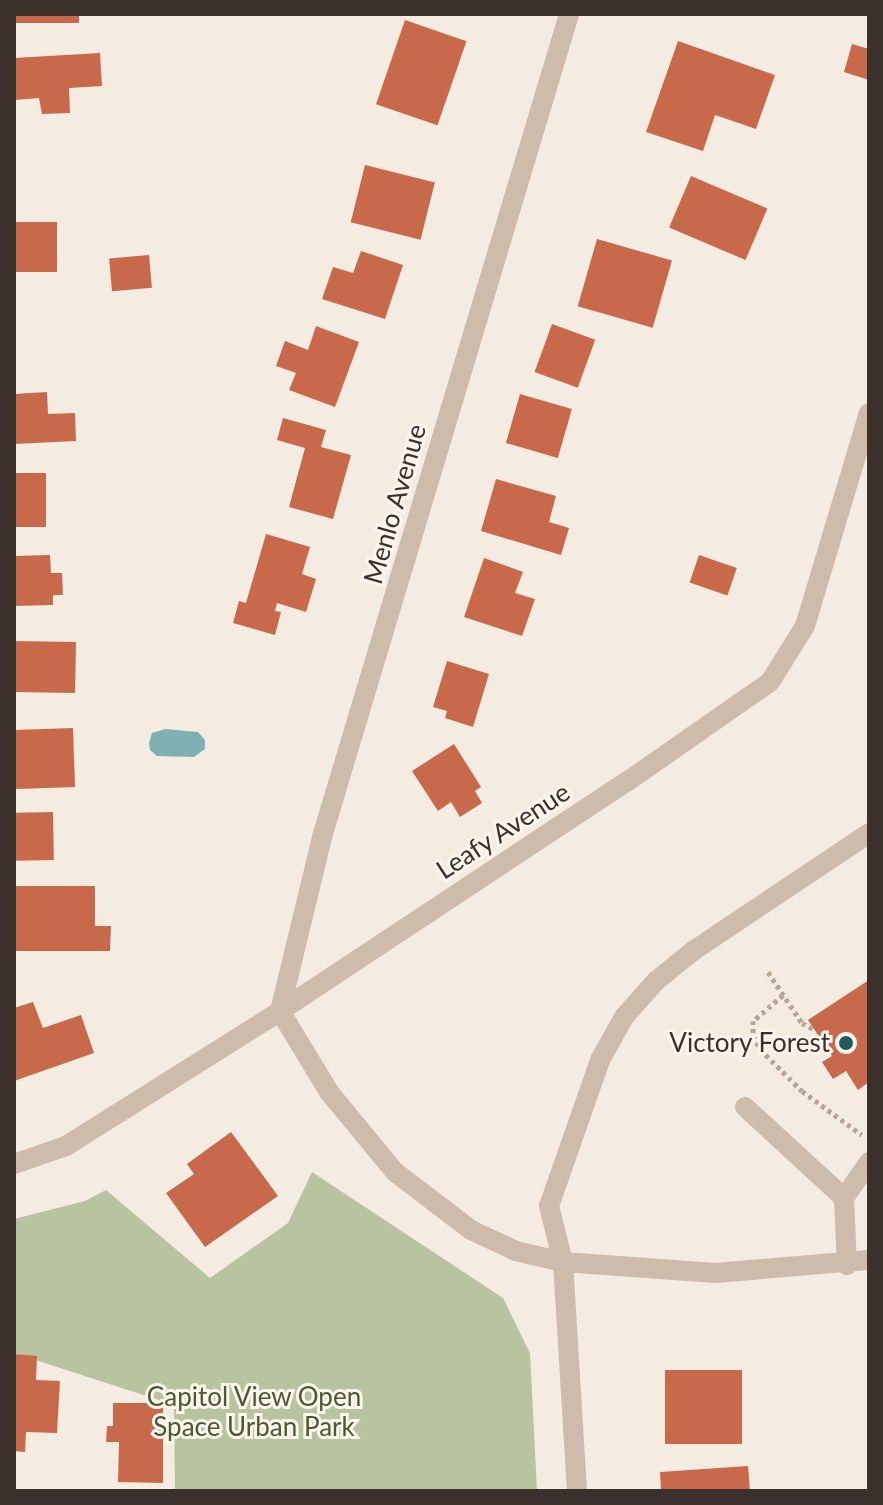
<!DOCTYPE html>
<style>
body{margin:0}
#map{position:relative;width:883px;height:1505px;overflow:hidden;background:#f4ebe1;font-family:Lato,sans-serif}
div>[style]{position:absolute}
[style*='--x']{left:calc(var(--x)*1px);top:calc(var(--y)*1px);width:calc(var(--w)*1px);rotate:calc(var(--a)*1deg)}
.green>*{inset:0;background:#b8c4a0}
.water>*{inset:0;background:#7fb0b2}
.building>*{inset:0;background:#c8694b;transform-origin:0 0}
.path>*{height:5px;margin-top:-2.5px;transform-origin:0;background:repeating-linear-gradient(90deg,#b9a596 0 4px,transparent 0 8px)}
.service>*{height:20px;margin:-10px;padding:0 10px;transform-origin:10px;border-radius:10px;background:#cdbbac}
.minor>*{height:20px;margin:-10px;padding:0 10px;transform-origin:10px;border-radius:10px;background:#cdbbac}
.dots>*{width:22px;height:22px;translate:-50% -50%;box-sizing:border-box;border:4px solid #fbf5ee;border-radius:50%}
span{translate:-50% -50%;white-space:nowrap;text-align:center;line-height:1.15;-webkit-text-stroke:6px #fbf5ee;paint-order:stroke}
.street-label{font-size:26px;color:#3b302b}
.poi-label{font-size:26px;color:#3b302b}
.right{translate:-100% -50%;text-align:right}
.park-label{font-size:26px;color:#4a5a2e}
.frame{position:absolute;inset:0;border:16px solid #3b302b;pointer-events:none}
</style>
<div id="map">
<div class="green">
<i style="clip-path:polygon(312px 1172px,503px 1298px,530px 1353px,537px 1491px,175px 1491px,174px 1405px,14px 1353px,14px 1219px,85px 1201px,106px 1190px,210px 1278px,288px 1223px)"></i>
</div>
<div class="water">
<i style="clip-path:polygon(165px 729px,198px 732px,205px 740px,205px 749px,194px 757px,157px 756px,150px 750px,149px 743px,152px 733px)"></i>
</div>
<div class="building">
<i style="left:14px;top:14px;width:65px;height:9px"></i>
<i style="left:405px;top:20px;width:65px;height:89px;rotate:19deg"></i>
<i style="clip-path:polygon(678px 41px,775px 75px,756px 129px,715px 115px,703px 151px,646px 132px)"></i>
<i style="clip-path:polygon(852px 44px,869px 49px,869px 80px,844px 72px)"></i>
<i style="clip-path:polygon(100px 53px,102px 86px,69px 88px,70px 113px,42px 114px,39px 98px,14px 100px,14px 58px)"></i>
<i style="left:365px;top:165px;width:72px;height:59px;rotate:14deg"></i>
<i style="left:691px;top:176px;width:83px;height:56px;rotate:23deg"></i>
<i style="left:57px;top:222px;width:50px;height:43px;rotate:90deg"></i>
<i style="left:597px;top:239px;width:78px;height:70px;rotate:16deg"></i>
<i style="clip-path:polygon(361px 251px,403px 265px,385px 319px,322px 299px,333px 267px,353px 273px)"></i>
<i style="left:149px;top:255px;width:33px;height:40px;rotate:85deg"></i>
<i style="left:552px;top:324px;width:46px;height:51px;rotate:20deg"></i>
<i style="clip-path:polygon(316px 326px,359px 342px,335px 407px,289px 390px,296px 373px,276px 366px,285px 341px,308px 350px)"></i>
<i style="clip-path:polygon(47px 392px,48px 414px,75px 413px,76px 441px,14px 444px,14px 394px)"></i>
<i style="left:520px;top:394px;width:54px;height:51px;rotate:16deg"></i>
<i style="clip-path:polygon(283px 418px,326px 430px,321px 447px,351px 455px,333px 519px,289px 507px,305px 448px,277px 440px)"></i>
<i style="left:14px;top:473px;width:32px;height:54px"></i>
<i style="clip-path:polygon(496px 479px,556px 496px,549px 522px,569px 528px,561px 555px,481px 531px)"></i>
<i style="clip-path:polygon(266px 534px,310px 547px,302px 574px,316px 579px,306px 612px,277px 603px,275px 611px,281px 612px,275px 635px,233px 623px,239px 601px,246px 603px)"></i>
<i style="clip-path:polygon(50px 555px,51px 573px,62px 573px,63px 595px,53px 595px,53px 605px,14px 606px,14px 556px)"></i>
<i style="left:699px;top:555px;width:40px;height:29px;rotate:19deg"></i>
<i style="clip-path:polygon(484px 558px,523px 572px,515px 593px,535px 599px,522px 636px,464px 617px)"></i>
<i style="left:14px;top:641px;width:62px;height:51px;rotate:1deg"></i>
<i style="clip-path:polygon(447px 661px,489px 674px,473px 727px,445px 718px,447px 711px,433px 707px)"></i>
<i style="left:73px;top:728px;width:59px;height:59px;rotate:88deg"></i>
<i style="clip-path:polygon(454px 744px,481px 787px,475px 791px,482px 803px,460px 817px,451px 802px,438px 811px,412px 771px)"></i>
<i style="left:53px;top:812px;width:48px;height:39px;rotate:89deg"></i>
<i style="clip-path:polygon(14px 886px,95px 886px,95px 926px,111px 926px,110px 951px,14px 951px)"></i>
<i style="clip-path:polygon(869px 980px,869px 1082px,858px 1090px,846px 1071px,833px 1079px,822px 1062px,832px 1056px,808px 1020px)"></i>
<i style="clip-path:polygon(33px 1002px,43px 1028px,81px 1015px,94px 1053px,14px 1081px,14px 1008px)"></i>
<i style="clip-path:polygon(231px 1132px,278px 1196px,205px 1247px,166px 1193px,194px 1174px,187px 1164px)"></i>
<i style="clip-path:polygon(14px 1354px,37px 1356px,36px 1380px,60px 1381px,57px 1433px,26px 1432px,25px 1452px,14px 1451px)"></i>
<i style="left:665px;top:1370px;width:77px;height:74px"></i>
<i style="clip-path:polygon(113px 1403px,163px 1403px,163px 1483px,118px 1482px,119px 1442px,106px 1442px,107px 1426px,113px 1426px)"></i>
<i style="clip-path:polygon(748px 1466px,750px 1491px,661px 1491px,660px 1472px)"></i>
</div>
<div class="path">
<i style="--x:768;--y:972;--w:61;--a:56.3"></i>
<i style="--x:802;--y:1023;--w:15;--a:28"></i>
<i style="--x:783;--y:995;--w:40;--a:139"></i>
<i style="--x:753;--y:1021;--w:14;--a:90"></i>
<i style="--x:753;--y:1035;--w:16;--a:63"></i>
<i style="--x:760;--y:1049;--w:59;--a:45"></i>
<i style="--x:802;--y:1091;--w:74;--a:36.3"></i>
</div>
<div class="service">
<i style="--x:745;--y:1107;--w:134;--a:42.6"></i>
<i style="--x:563;--y:1262;--w:58;--a:-104"></i>
<i style="--x:549;--y:1206;--w:155;--a:-70.7"></i>
<i style="--x:600;--y:1060;--w:49;--a:-60.8"></i>
<i style="--x:624;--y:1017;--w:48;--a:-48.4"></i>
<i style="--x:656;--y:981;--w:48;--a:-39"></i>
<i style="--x:693;--y:951;--w:212;--a:-33.8"></i>
<i style="--x:847;--y:1265;--w:67;--a:-92.6"></i>
<i style="--x:844;--y:1198;--w:44;--a:-55.2"></i>
</div>
<div class="minor">
<i style="--x:280;--y:1011;--w:179;--a:-76.4"></i>
<i style="--x:322;--y:837;--w:859;--a:-73.29"></i>
<i style="--x:280;--y:1011;--w:95;--a:58.8"></i>
<i style="--x:329;--y:1092;--w:104;--a:50.5"></i>
<i style="--x:395;--y:1172;--w:96;--a:37.3"></i>
<i style="--x:471;--y:1230;--w:50;--a:25"></i>
<i style="--x:516;--y:1251;--w:48;--a:13.2"></i>
<i style="--x:563;--y:1262;--w:153;--a:4.1"></i>
<i style="--x:716;--y:1273;--w:154;--a:-4.9"></i>
<i style="--x:14;--y:1164;--w:55;--a:-19.1"></i>
<i style="--x:66;--y:1146;--w:253;--a:-32.2"></i>
<i style="--x:280;--y:1011;--w:417;--a:-33.5"></i>
<i style="--x:628;--y:781;--w:173;--a:-34.9"></i>
<i style="--x:770;--y:682;--w:66;--a:-58"></i>
<i style="--x:805;--y:626;--w:222;--a:-73.3"></i>
<i style="--x:563;--y:1262;--w:229;--a:86.5"></i>
</div>
<div class="dots">
<i style="left:846px;top:1043px;background:#1f5a5e"></i>
</div>
<div class="street-label">
<span style="left:395px;top:504px;rotate:-74deg">Menlo Avenue</span>
<span style="left:503px;top:831px;rotate:-33deg">Leafy Avenue</span>
</div>
<div class="poi-label">
<span class="right" style="left:830px;top:1043px">Victory Forest</span>
</div>
<div class="park-label">
<span style="left:254px;top:1412px">Capitol View Open<br>Space Urban Park</span>
</div>
<div class="frame"></div>
</div>
